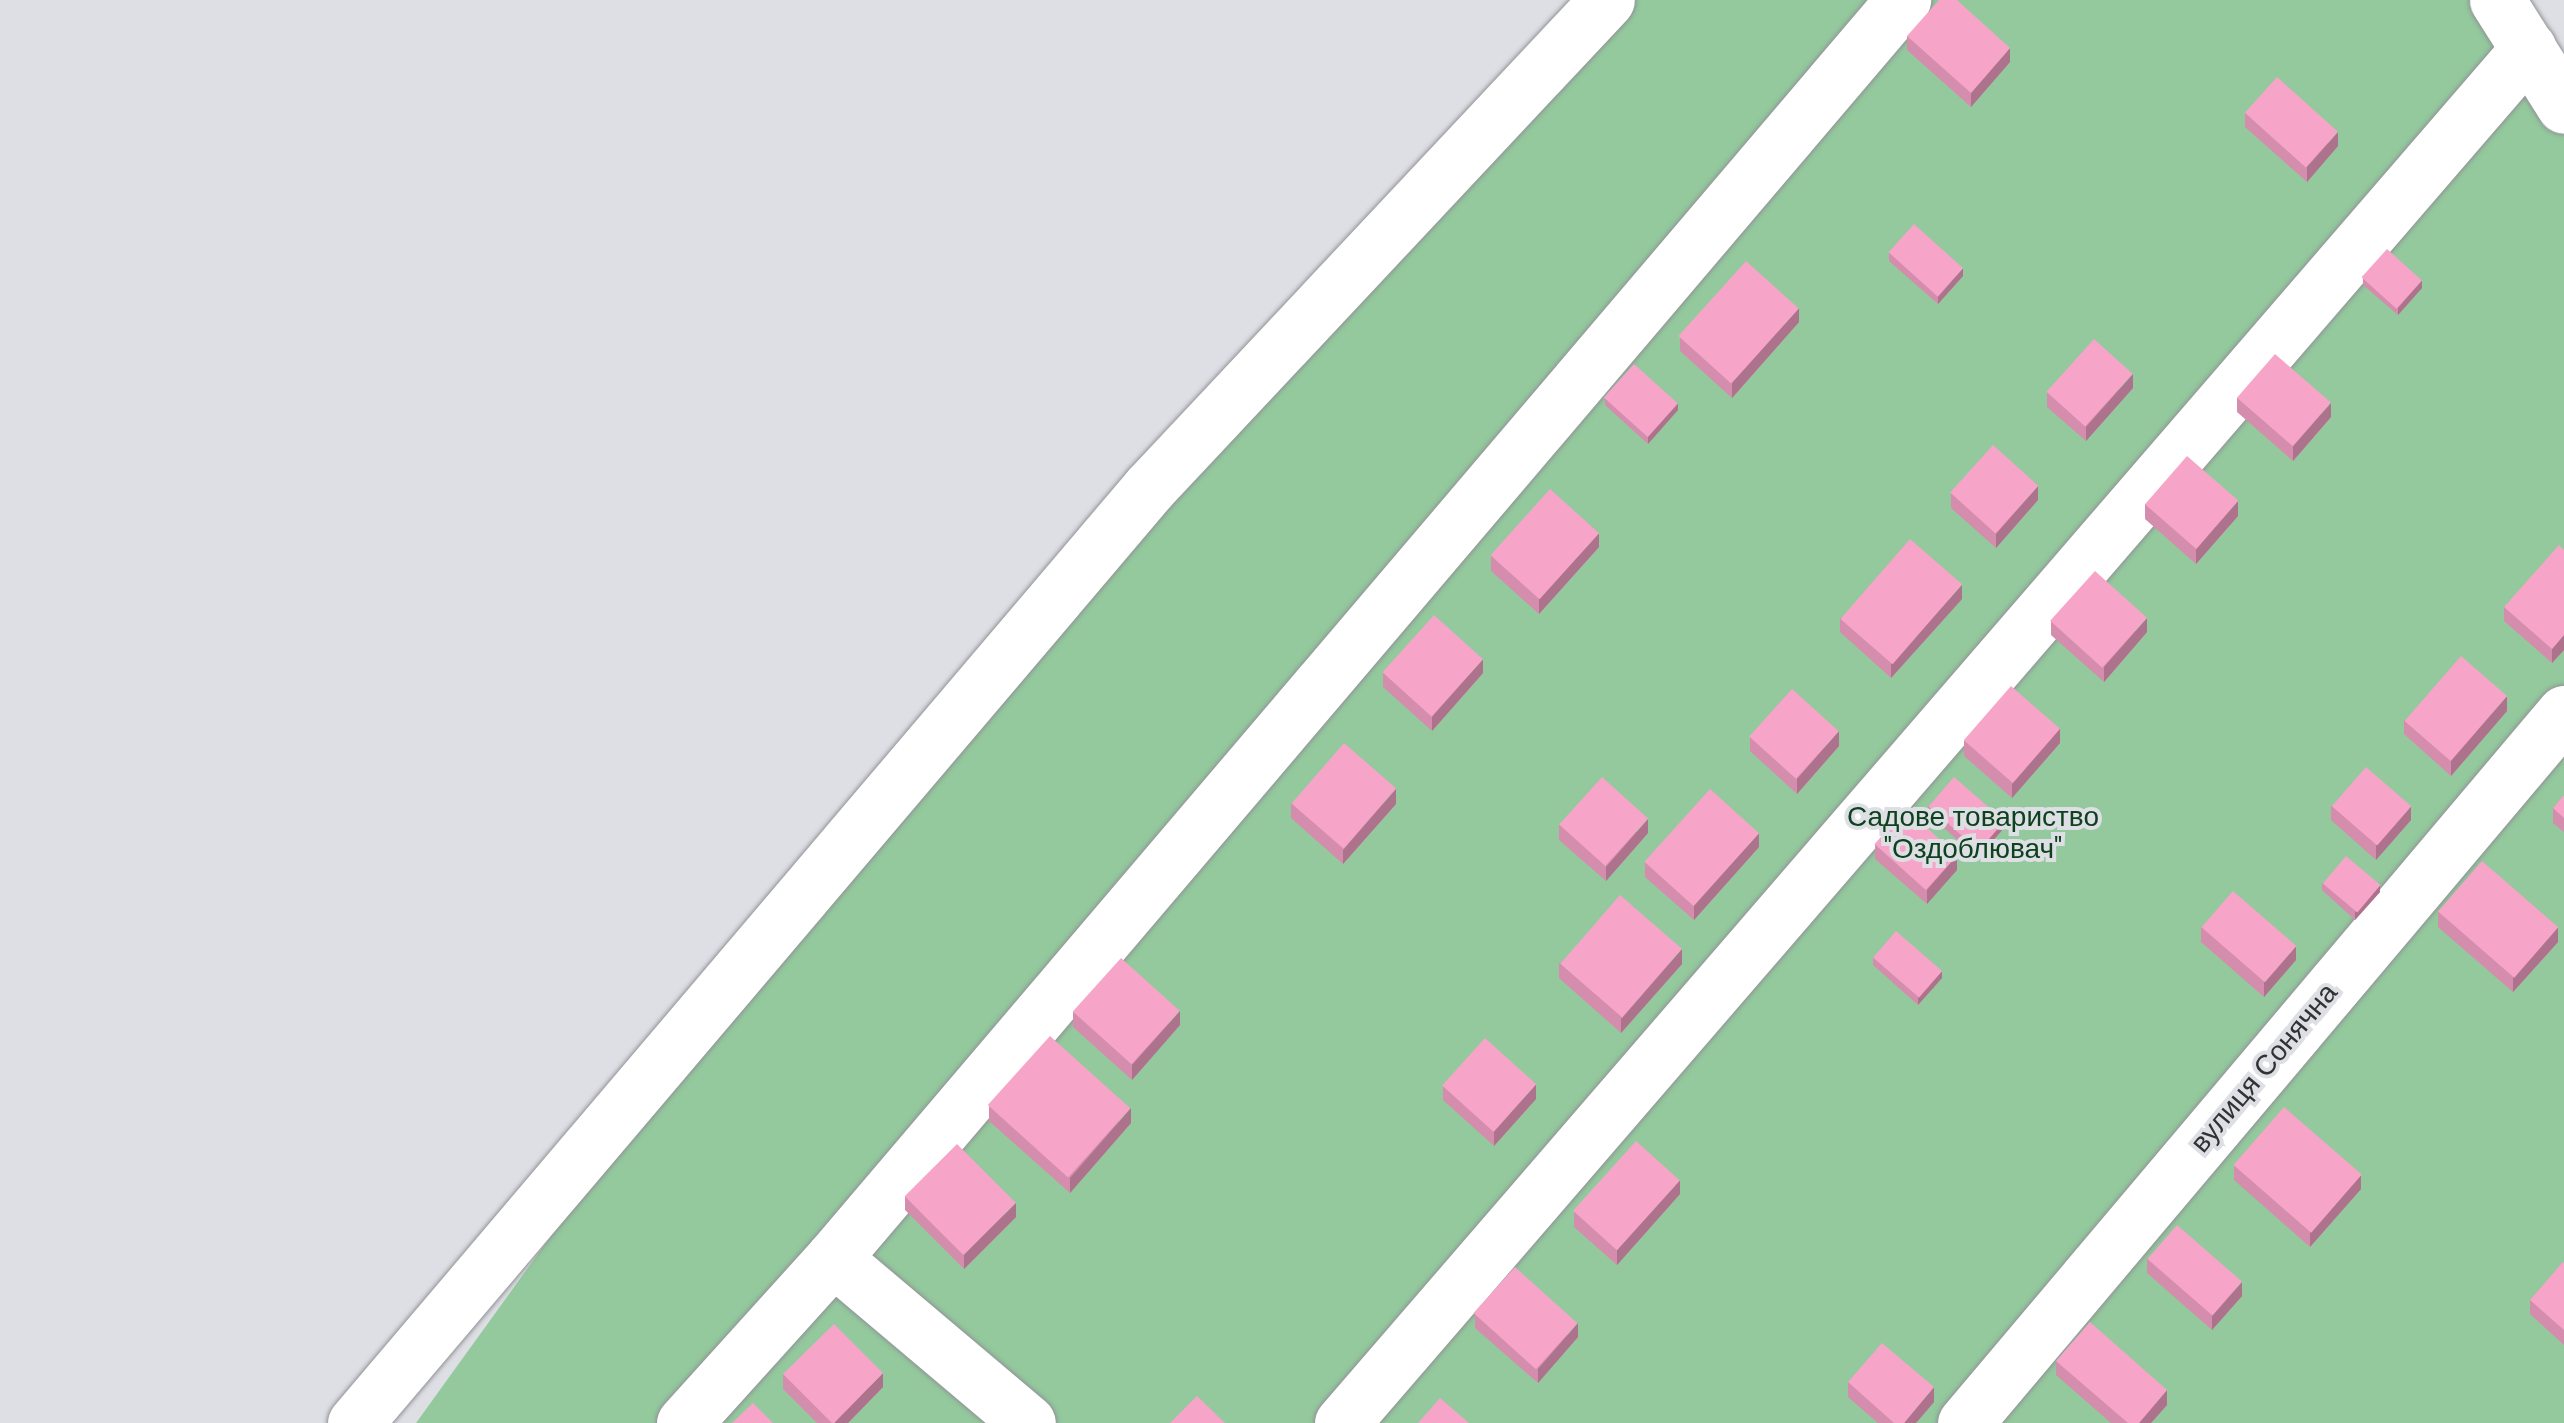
<!DOCTYPE html>
<meta charset="utf-8">
<style>
body{margin:0}
#map{position:relative;width:2564px;height:1423px;overflow:hidden;background:#dddfe4;font-family:"DM Sans",sans-serif}
div>[style]{position:absolute}
[style*='--x']{left:calc(var(--x)*1px);top:calc(var(--y)*1px);width:calc(var(--w)*1px);rotate:calc(var(--a)*1deg)}
.green>*{inset:0;background:#93c99c}
.roads{filter:drop-shadow(0 0 2px #919297) drop-shadow(0 0 2px #919297)}
.minor>*{height:55px;margin:-27.5px;padding:0 27.5px;transform-origin:27.5px;border-radius:27.5px;background:#fff}
.wall>*{inset:0;background:#d48dad}
.shaded-wall>*{inset:0;background:#ad738d}
.building>*{inset:0;background:#f7a4c9;transform-origin:0 0}
span{translate:-50% -50%;white-space:nowrap;text-align:center;line-height:1.15;-webkit-text-stroke:8px #dddfe4;paint-order:stroke}
.park-label{font-size:28px;color:#0e421e}
.street-label{font-size:28px;color:#313233}
</style>
<div id="map">
<div class="green">
<i style="clip-path:polygon(1607px 0,2497px 0,2564px 106px,2564px 1423px,416px 1423px,727px 992px)"></i>
</div>
<div class="roads">
<div class="minor">
<i style="--x:2497;--y:0;--w:125;--a:57.7"></i>
<i style="--x:833;--y:1258;--w:255;--a:40.2"></i>
<i style="--x:355;--y:1423;--w:1227;--a:-49.66"></i>
<i style="--x:1149;--y:488;--w:669;--a:-46.82"></i>
<i style="--x:684;--y:1423;--w:222;--a:-47.9"></i>
<i style="--x:833;--y:1258;--w:1652;--a:-49.62"></i>
<i style="--x:1342;--y:1423;--w:1816;--a:-49.2"></i>
<i style="--x:1965;--y:1423;--w:929;--a:-49.85"></i>
</div>
</div>
<div class="wall">
<i style="clip-path:polygon(1907px 36px,2010px 62px,1971px 107px,1907px 50px)"></i>
<i style="clip-path:polygon(2245px 113px,2338px 146px,2307px 182px,2245px 127px)"></i>
<i style="clip-path:polygon(1889px 253px,1963px 276px,1938px 304px,1889px 261px)"></i>
<i style="clip-path:polygon(2363px 278px,2422px 288px,2398px 315px,2363px 285px)"></i>
<i style="clip-path:polygon(1799px 322px,1732px 398px,1680px 351px,1680px 337px)"></i>
<i style="clip-path:polygon(2133px 388px,2086px 441px,2047px 407px,2047px 392px)"></i>
<i style="clip-path:polygon(1605px 398px,1678px 410px,1648px 444px,1605px 405px)"></i>
<i style="clip-path:polygon(2237px 398px,2331px 417px,2293px 461px,2237px 412px)"></i>
<i style="clip-path:polygon(1951px 493px,2038px 500px,1996px 548px,1951px 508px)"></i>
<i style="clip-path:polygon(2145px 504px,2238px 516px,2196px 564px,2145px 519px)"></i>
<i style="clip-path:polygon(1599px 547px,1539px 614px,1491px 571px,1491px 556px)"></i>
<i style="clip-path:polygon(2564px 550px,2564px 650px,2552px 663px,2504px 621px,2504px 607px)"></i>
<i style="clip-path:polygon(1962px 599px,1891px 678px,1840px 632px,1840px 618px)"></i>
<i style="clip-path:polygon(2051px 621px,2147px 632px,2104px 682px,2051px 635px)"></i>
<i style="clip-path:polygon(1383px 673px,1483px 673px,1432px 731px,1383px 687px)"></i>
<i style="clip-path:polygon(2507px 711px,2451px 776px,2404px 734px,2404px 720px)"></i>
<i style="clip-path:polygon(1750px 737px,1839px 746px,1797px 794px,1750px 751px)"></i>
<i style="clip-path:polygon(1964px 741px,2060px 743px,2012px 798px,1964px 756px)"></i>
<i style="clip-path:polygon(2564px 795px,2564px 832px,2553px 823px,2553px 808px)"></i>
<i style="clip-path:polygon(1291px 803px,1396px 804px,1343px 864px,1291px 818px)"></i>
<i style="clip-path:polygon(1928px 806px,2004px 828px,1978px 858px,1928px 814px)"></i>
<i style="clip-path:polygon(2331px 806px,2411px 820px,2376px 860px,2331px 820px)"></i>
<i style="clip-path:polygon(1559px 825px,1648px 833px,1606px 881px,1559px 840px)"></i>
<i style="clip-path:polygon(1875px 844px,1957px 870px,1927px 904px,1875px 859px)"></i>
<i style="clip-path:polygon(1759px 847px,1694px 920px,1645px 877px,1645px 862px)"></i>
<i style="clip-path:polygon(2322px 883px,2380px 892px,2355px 920px,2322px 890px)"></i>
<i style="clip-path:polygon(2438px 912px,2558px 942px,2513px 992px,2438px 927px)"></i>
<i style="clip-path:polygon(2201px 927px,2296px 960px,2264px 997px,2201px 942px)"></i>
<i style="clip-path:polygon(1873px 957px,1942px 978px,1918px 1005px,1873px 965px)"></i>
<i style="clip-path:polygon(1559px 963px,1682px 964px,1621px 1033px,1559px 978px)"></i>
<i style="clip-path:polygon(1073px 1012px,1180px 1025px,1132px 1080px,1073px 1027px)"></i>
<i style="clip-path:polygon(1443px 1086px,1536px 1099px,1494px 1146px,1443px 1100px)"></i>
<i style="clip-path:polygon(989px 1106px,1131px 1123px,1070px 1193px,989px 1121px)"></i>
<i style="clip-path:polygon(2234px 1165px,2361px 1189px,2310px 1247px,2234px 1180px)"></i>
<i style="clip-path:polygon(1680px 1194px,1617px 1265px,1574px 1227px,1574px 1212px)"></i>
<i style="clip-path:polygon(905px 1196px,1016px 1217px,964px 1269px,905px 1210px)"></i>
<i style="clip-path:polygon(2147px 1258px,2242px 1296px,2212px 1330px,2147px 1273px)"></i>
<i style="clip-path:polygon(2564px 1263px,2564px 1345px,2530px 1314px,2530px 1300px)"></i>
<i style="clip-path:polygon(1475px 1314px,1578px 1337px,1538px 1383px,1475px 1328px)"></i>
<i style="clip-path:polygon(2056px 1361px,2167px 1405px,2151px 1423px,2111px 1423px,2056px 1375px)"></i>
<i style="clip-path:polygon(783px 1374px,883px 1387px,848px 1423px,817px 1423px,783px 1389px)"></i>
<i style="clip-path:polygon(1848px 1382px,1934px 1402px,1916px 1423px,1878px 1423px,1848px 1397px)"></i>
</div>
<div class="shaded-wall">
<i style="clip-path:polygon(2010px 48px,2010px 62px,1971px 107px,1971px 93px)"></i>
<i style="clip-path:polygon(2338px 132px,2338px 146px,2307px 182px,2307px 167px)"></i>
<i style="clip-path:polygon(1963px 268px,1963px 276px,1938px 304px,1938px 297px)"></i>
<i style="clip-path:polygon(2422px 280px,2422px 288px,2398px 315px,2398px 308px)"></i>
<i style="clip-path:polygon(1799px 308px,1799px 322px,1732px 398px,1732px 383px)"></i>
<i style="clip-path:polygon(2133px 374px,2133px 388px,2086px 441px,2086px 427px)"></i>
<i style="clip-path:polygon(1678px 403px,1678px 410px,1648px 444px,1648px 437px)"></i>
<i style="clip-path:polygon(2331px 403px,2331px 417px,2293px 461px,2293px 446px)"></i>
<i style="clip-path:polygon(2038px 486px,2038px 500px,1996px 548px,1996px 534px)"></i>
<i style="clip-path:polygon(2238px 501px,2238px 516px,2196px 564px,2196px 549px)"></i>
<i style="clip-path:polygon(1599px 533px,1599px 547px,1539px 614px,1539px 599px)"></i>
<i style="clip-path:polygon(1962px 585px,1962px 599px,1891px 678px,1891px 664px)"></i>
<i style="clip-path:polygon(2147px 618px,2147px 632px,2104px 682px,2104px 667px)"></i>
<i style="clip-path:polygon(2564px 635px,2564px 650px,2552px 663px,2552px 649px)"></i>
<i style="clip-path:polygon(1483px 659px,1483px 673px,1432px 731px,1432px 717px)"></i>
<i style="clip-path:polygon(2507px 696px,2507px 711px,2451px 776px,2451px 761px)"></i>
<i style="clip-path:polygon(2060px 728px,2060px 743px,2012px 798px,2012px 784px)"></i>
<i style="clip-path:polygon(1839px 731px,1839px 746px,1797px 794px,1797px 779px)"></i>
<i style="clip-path:polygon(1396px 789px,1396px 804px,1343px 864px,1343px 850px)"></i>
<i style="clip-path:polygon(2411px 806px,2411px 820px,2376px 860px,2376px 845px)"></i>
<i style="clip-path:polygon(1648px 819px,1648px 833px,1606px 881px,1606px 867px)"></i>
<i style="clip-path:polygon(2004px 821px,2004px 828px,1978px 858px,1978px 850px)"></i>
<i style="clip-path:polygon(1759px 833px,1759px 847px,1694px 920px,1694px 906px)"></i>
<i style="clip-path:polygon(1957px 855px,1957px 870px,1927px 904px,1927px 890px)"></i>
<i style="clip-path:polygon(2380px 885px,2380px 892px,2355px 920px,2355px 912px)"></i>
<i style="clip-path:polygon(2558px 927px,2558px 942px,2513px 992px,2513px 978px)"></i>
<i style="clip-path:polygon(2296px 946px,2296px 960px,2264px 997px,2264px 982px)"></i>
<i style="clip-path:polygon(1682px 949px,1682px 964px,1621px 1033px,1621px 1019px)"></i>
<i style="clip-path:polygon(1942px 971px,1942px 978px,1918px 1005px,1918px 998px)"></i>
<i style="clip-path:polygon(1180px 1011px,1180px 1025px,1132px 1080px,1132px 1065px)"></i>
<i style="clip-path:polygon(1536px 1084px,1536px 1099px,1494px 1146px,1494px 1132px)"></i>
<i style="clip-path:polygon(1131px 1108px,1131px 1123px,1070px 1193px,1070px 1178px)"></i>
<i style="clip-path:polygon(2361px 1175px,2361px 1189px,2310px 1247px,2310px 1233px)"></i>
<i style="clip-path:polygon(1680px 1180px,1680px 1194px,1617px 1265px,1617px 1250px)"></i>
<i style="clip-path:polygon(1016px 1203px,1016px 1217px,964px 1269px,964px 1255px)"></i>
<i style="clip-path:polygon(2242px 1282px,2242px 1296px,2212px 1330px,2212px 1316px)"></i>
<i style="clip-path:polygon(1578px 1323px,1578px 1337px,1538px 1383px,1538px 1369px)"></i>
<i style="clip-path:polygon(883px 1373px,883px 1387px,848px 1423px,834px 1423px)"></i>
<i style="clip-path:polygon(1934px 1387px,1934px 1402px,1916px 1423px,1904px 1423px)"></i>
<i style="clip-path:polygon(2167px 1390px,2167px 1405px,2151px 1423px,2139px 1423px)"></i>
</div>
<div class="building">
<i style="clip-path:polygon(1939px 0,1957px 0,2010px 48px,1971px 93px,1907px 36px)"></i>
<i style="left:2277px;top:77px;width:82px;height:48px;rotate:42deg"></i>
<i style="left:1914px;top:224px;width:66px;height:38px;rotate:42deg"></i>
<i style="left:2387px;top:249px;width:47px;height:38px;rotate:42deg"></i>
<i style="left:1746px;top:261px;width:71px;height:101px;rotate:42deg"></i>
<i style="left:2094px;top:339px;width:52px;height:71px;rotate:42deg"></i>
<i style="left:2275px;top:354px;width:74px;height:58px;rotate:41deg"></i>
<i style="left:1634px;top:364px;width:59px;height:45px;rotate:42deg"></i>
<i style="left:1993px;top:445px;width:61px;height:64px;rotate:42deg"></i>
<i style="left:2187px;top:456px;width:68px;height:64px;rotate:41deg"></i>
<i style="left:1550px;top:489px;width:66px;height:89px;rotate:42deg"></i>
<i style="left:1910px;top:539px;width:69px;height:106px;rotate:41deg"></i>
<i style="clip-path:polygon(2559px 545px,2564px 550px,2564px 635px,2552px 649px,2504px 607px)"></i>
<i style="left:2095px;top:571px;width:70px;height:67px;rotate:42deg"></i>
<i style="left:1434px;top:615px;width:66px;height:77px;rotate:42deg"></i>
<i style="left:2461px;top:656px;width:61px;height:86px;rotate:41deg"></i>
<i style="left:2011px;top:686px;width:65px;height:72px;rotate:41deg"></i>
<i style="left:1792px;top:689px;width:63px;height:64px;rotate:42deg"></i>
<i style="left:1344px;top:743px;width:69px;height:80px;rotate:41deg"></i>
<i style="left:2366px;top:767px;width:60px;height:52px;rotate:41deg"></i>
<i style="left:1602px;top:777px;width:62px;height:64px;rotate:42deg"></i>
<i style="left:1954px;top:777px;width:67px;height:39px;rotate:41deg"></i>
<i style="left:1710px;top:789px;width:66px;height:98px;rotate:42deg"></i>
<i style="clip-path:polygon(2564px 795px,2564px 818px,2553px 808px)"></i>
<i style="left:1906px;top:809px;width:69px;height:47px;rotate:42deg"></i>
<i style="left:2346px;top:856px;width:45px;height:36px;rotate:40deg"></i>
<i style="left:2482px;top:861px;width:101px;height:67px;rotate:41deg"></i>
<i style="left:2233px;top:891px;width:84px;height:48px;rotate:41deg"></i>
<i style="left:1620px;top:895px;width:82px;height:91px;rotate:41deg"></i>
<i style="left:1896px;top:931px;width:61px;height:35px;rotate:41deg"></i>
<i style="left:1121px;top:958px;width:79px;height:72px;rotate:42deg"></i>
<i style="left:1050px;top:1036px;width:108px;height:93px;rotate:42deg"></i>
<i style="left:1485px;top:1038px;width:69px;height:64px;rotate:42deg"></i>
<i style="left:2284px;top:1107px;width:103px;height:77px;rotate:41deg"></i>
<i style="left:1636px;top:1141px;width:59px;height:94px;rotate:42deg"></i>
<i style="left:957px;top:1144px;width:83px;height:74px;rotate:45deg"></i>
<i style="left:2177px;top:1225px;width:86px;height:45px;rotate:41deg"></i>
<i style="clip-path:polygon(2563px 1262px,2564px 1263px,2564px 1330px,2530px 1300px)"></i>
<i style="left:1515px;top:1267px;width:84px;height:62px;rotate:42deg"></i>
<i style="clip-path:polygon(2090px 1322px,2167px 1390px,2139px 1423px,2128px 1423px,2056px 1361px)"></i>
<i style="clip-path:polygon(834px 1324px,883px 1373px,834px 1423px,832px 1423px,783px 1374px)"></i>
<i style="clip-path:polygon(1882px 1343px,1934px 1387px,1904px 1423px,1894px 1423px,1848px 1382px)"></i>
<i style="clip-path:polygon(1197px 1396px,1225px 1423px,1170px 1423px)"></i>
<i style="clip-path:polygon(1440px 1398px,1469px 1423px,1418px 1423px)"></i>
<i style="clip-path:polygon(753px 1403px,773px 1423px,732px 1423px)"></i>
</div>
<div class="park-label">
<span style="left:1973px;top:833px">Садове товариство<br>"Оздоблювач"</span>
</div>
<div class="street-label">
<span style="left:2264px;top:1068px;rotate:-50deg">вулиця Сонячна</span>
</div>
</div>
